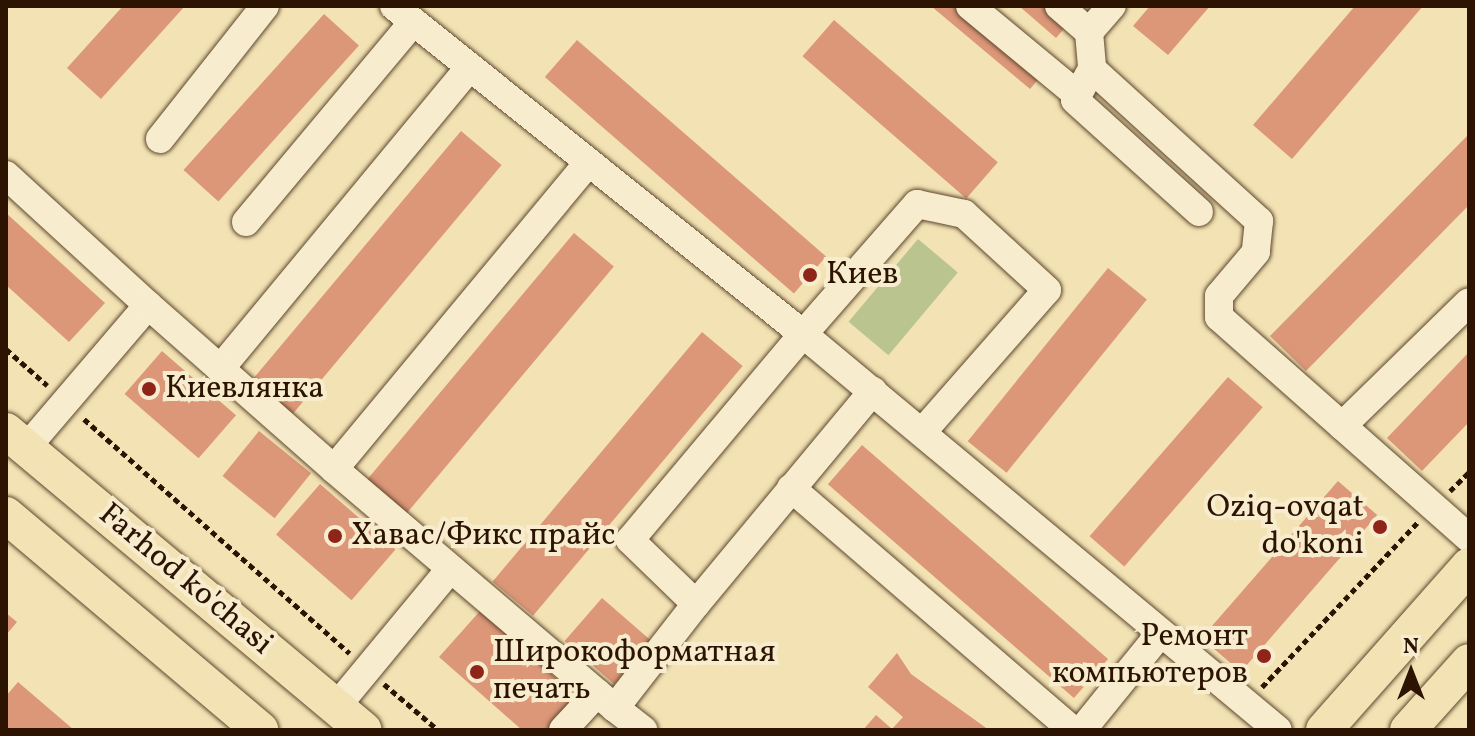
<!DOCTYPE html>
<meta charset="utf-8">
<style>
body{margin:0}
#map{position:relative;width:1475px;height:736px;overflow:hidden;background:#f3e3b4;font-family:Vollkorn,serif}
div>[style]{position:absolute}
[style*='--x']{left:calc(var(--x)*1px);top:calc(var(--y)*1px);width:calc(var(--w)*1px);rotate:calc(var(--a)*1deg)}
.green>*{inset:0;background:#bac48e;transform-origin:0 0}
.building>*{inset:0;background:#dc9678;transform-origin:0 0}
.path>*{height:5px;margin-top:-2.5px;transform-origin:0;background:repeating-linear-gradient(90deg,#2c1302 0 6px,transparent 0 10px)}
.roads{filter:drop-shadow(0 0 2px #5e472e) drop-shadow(0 0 2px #5e472e)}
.minor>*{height:28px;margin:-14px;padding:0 14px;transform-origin:14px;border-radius:14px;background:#f7edce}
.major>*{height:36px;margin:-18px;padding:0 18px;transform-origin:18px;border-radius:18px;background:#f3e3b4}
.dots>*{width:22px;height:22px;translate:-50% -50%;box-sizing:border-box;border:4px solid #f7edce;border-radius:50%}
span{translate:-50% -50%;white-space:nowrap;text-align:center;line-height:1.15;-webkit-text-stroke:8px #f7edce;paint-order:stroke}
.poi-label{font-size:32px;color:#2c1302}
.left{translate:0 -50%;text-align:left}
.right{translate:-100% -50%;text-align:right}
.street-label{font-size:32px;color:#2c1302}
.frame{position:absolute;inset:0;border:8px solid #2c1302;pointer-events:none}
.north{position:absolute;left:1371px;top:632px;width:80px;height:80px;-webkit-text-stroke:6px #f7edce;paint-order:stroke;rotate:0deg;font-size:22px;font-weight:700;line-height:32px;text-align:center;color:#2c1302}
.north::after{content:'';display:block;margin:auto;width:28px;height:36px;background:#2c1302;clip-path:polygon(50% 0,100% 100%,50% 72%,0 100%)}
</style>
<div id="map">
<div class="green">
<i style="left:918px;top:239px;width:52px;height:108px;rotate:40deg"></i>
</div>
<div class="building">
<i style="clip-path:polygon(123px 6px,185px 6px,101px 99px,67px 68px)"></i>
<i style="clip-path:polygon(931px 6px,961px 6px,1042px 75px,1030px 89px)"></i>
<i style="clip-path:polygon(1019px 6px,1046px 6px,1067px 25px,1056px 38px)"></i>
<i style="clip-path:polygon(1150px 6px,1210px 6px,1168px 55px,1133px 26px)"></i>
<i style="clip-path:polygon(1355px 6px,1423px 6px,1292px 159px,1253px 125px)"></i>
<i style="left:324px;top:14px;width:47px;height:210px;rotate:42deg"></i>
<i style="left:834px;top:20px;width:217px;height:48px;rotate:41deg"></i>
<i style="left:577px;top:40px;width:330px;height:49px;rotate:41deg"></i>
<i style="left:461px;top:131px;width:53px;height:326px;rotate:40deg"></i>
<i style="clip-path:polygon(1469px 134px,1469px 205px,1306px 371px,1270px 336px)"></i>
<i style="clip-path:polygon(6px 213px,105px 303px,69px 342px,6px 285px)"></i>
<i style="left:574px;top:233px;width:52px;height:325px;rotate:40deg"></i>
<i style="left:1108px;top:268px;width:50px;height:223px;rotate:39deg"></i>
<i style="left:702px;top:332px;width:53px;height:326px;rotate:40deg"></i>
<i style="left:162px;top:351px;width:98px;height:57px;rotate:41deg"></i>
<i style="clip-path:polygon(1469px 352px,1469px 422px,1422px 471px,1387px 438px)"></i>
<i style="left:1228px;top:377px;width:46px;height:211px;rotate:41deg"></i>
<i style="left:259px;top:431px;width:67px;height:58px;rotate:39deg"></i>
<i style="left:862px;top:445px;width:326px;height:52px;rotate:41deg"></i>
<i style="left:1338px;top:481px;width:52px;height:208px;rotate:41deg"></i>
<i style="left:320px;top:484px;width:100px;height:67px;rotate:41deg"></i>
<i style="left:602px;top:598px;width:66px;height:57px;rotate:41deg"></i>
<i style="clip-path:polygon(480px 611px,576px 696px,547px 730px,522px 730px,439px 657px)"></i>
<i style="clip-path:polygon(6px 613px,17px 622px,6px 635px)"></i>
<i style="clip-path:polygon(897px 653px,911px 674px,989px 730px,863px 730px,876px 715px,892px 729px,903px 717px,868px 687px)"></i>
<i style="clip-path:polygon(18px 682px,74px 730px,6px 730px,6px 696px)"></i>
</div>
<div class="path">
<i style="--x:6;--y:349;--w:55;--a:41.3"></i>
<i style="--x:84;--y:419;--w:354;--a:41.4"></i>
<i style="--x:1450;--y:491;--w:27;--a:-45"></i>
<i style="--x:384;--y:684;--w:71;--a:40.4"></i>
<i style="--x:1262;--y:687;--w:226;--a:-46.6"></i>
</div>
<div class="roads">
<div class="minor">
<i style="--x:394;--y:6;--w:524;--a:38.73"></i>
<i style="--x:803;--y:334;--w:269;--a:130"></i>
<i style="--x:630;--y:540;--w:92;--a:44.1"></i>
<i style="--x:696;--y:604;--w:132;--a:127.9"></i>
<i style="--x:615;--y:708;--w:23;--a:-140"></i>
<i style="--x:970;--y:6;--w:135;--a:39.6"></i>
<i style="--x:1059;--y:6;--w:40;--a:41"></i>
<i style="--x:1089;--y:32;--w:37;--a:85"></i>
<i style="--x:1092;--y:69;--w:226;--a:42.3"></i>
<i style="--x:1259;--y:221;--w:31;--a:96"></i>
<i style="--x:1256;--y:252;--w:57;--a:130.1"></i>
<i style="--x:1219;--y:296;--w:21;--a:90"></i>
<i style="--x:1219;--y:317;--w:334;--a:41.5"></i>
<i style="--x:1089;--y:32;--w:35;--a:-49"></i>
<i style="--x:1092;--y:69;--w:35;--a:119"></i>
<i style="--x:1075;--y:100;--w:167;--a:42.1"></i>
<i style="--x:160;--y:139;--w:169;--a:-51.7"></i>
<i style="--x:6;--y:175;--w:193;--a:42.5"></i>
<i style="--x:246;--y:222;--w:261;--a:-50.1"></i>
<i style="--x:220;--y:369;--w:392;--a:-50.4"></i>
<i style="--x:1342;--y:426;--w:177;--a:-44.3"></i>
<i style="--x:924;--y:430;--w:186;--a:-48.7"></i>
<i style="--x:1047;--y:290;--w:113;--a:-137.5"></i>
<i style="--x:964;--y:214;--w:48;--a:-168"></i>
<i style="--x:917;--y:204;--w:173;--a:131.2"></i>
<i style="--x:803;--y:334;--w:618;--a:39.82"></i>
<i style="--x:26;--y:448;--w:188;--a:-49.5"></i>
<i style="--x:148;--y:305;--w:248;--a:41.4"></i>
<i style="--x:334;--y:469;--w:398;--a:-50.3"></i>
<i style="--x:334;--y:469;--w:345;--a:40.4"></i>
<i style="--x:597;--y:693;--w:50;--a:132.6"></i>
<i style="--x:791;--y:488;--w:371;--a:40.7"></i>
<i style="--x:696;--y:604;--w:277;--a:-50.3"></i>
<i style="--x:336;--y:707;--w:179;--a:-50.4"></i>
<i style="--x:615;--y:708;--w:36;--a:38"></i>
<i style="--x:1082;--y:730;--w:122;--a:-51"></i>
</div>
<div class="major">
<i style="--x:6;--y:431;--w:466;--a:39.9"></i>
<i style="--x:6;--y:515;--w:333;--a:40.2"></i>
<i style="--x:1324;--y:730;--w:219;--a:-48.5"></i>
<i style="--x:1408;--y:730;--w:91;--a:-48.1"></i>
</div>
</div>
<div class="dots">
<i style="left:810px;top:275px;background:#8f2418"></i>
<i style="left:149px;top:389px;background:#8f2418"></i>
<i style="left:1380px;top:527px;background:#8f2418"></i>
<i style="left:335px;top:536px;background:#8f2418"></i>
<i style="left:1264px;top:656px;background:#8f2418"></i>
<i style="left:477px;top:672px;background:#8f2418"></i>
</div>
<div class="poi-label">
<span class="left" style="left:826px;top:275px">Киев</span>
<span class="left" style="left:165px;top:389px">Киевлянка</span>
<span class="right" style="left:1364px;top:527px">Oziq-ovqat<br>do'koni</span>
<span class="left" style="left:351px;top:536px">Хавас/Фикс прайс</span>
<span class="right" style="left:1248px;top:656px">Ремонт<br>компьютеров</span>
<span class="left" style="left:493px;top:672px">Широкоформатная<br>печать</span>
</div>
<div class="street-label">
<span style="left:185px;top:580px;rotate:40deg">Farhod ko'chasi</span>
</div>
<div class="frame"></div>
<div class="north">N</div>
</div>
